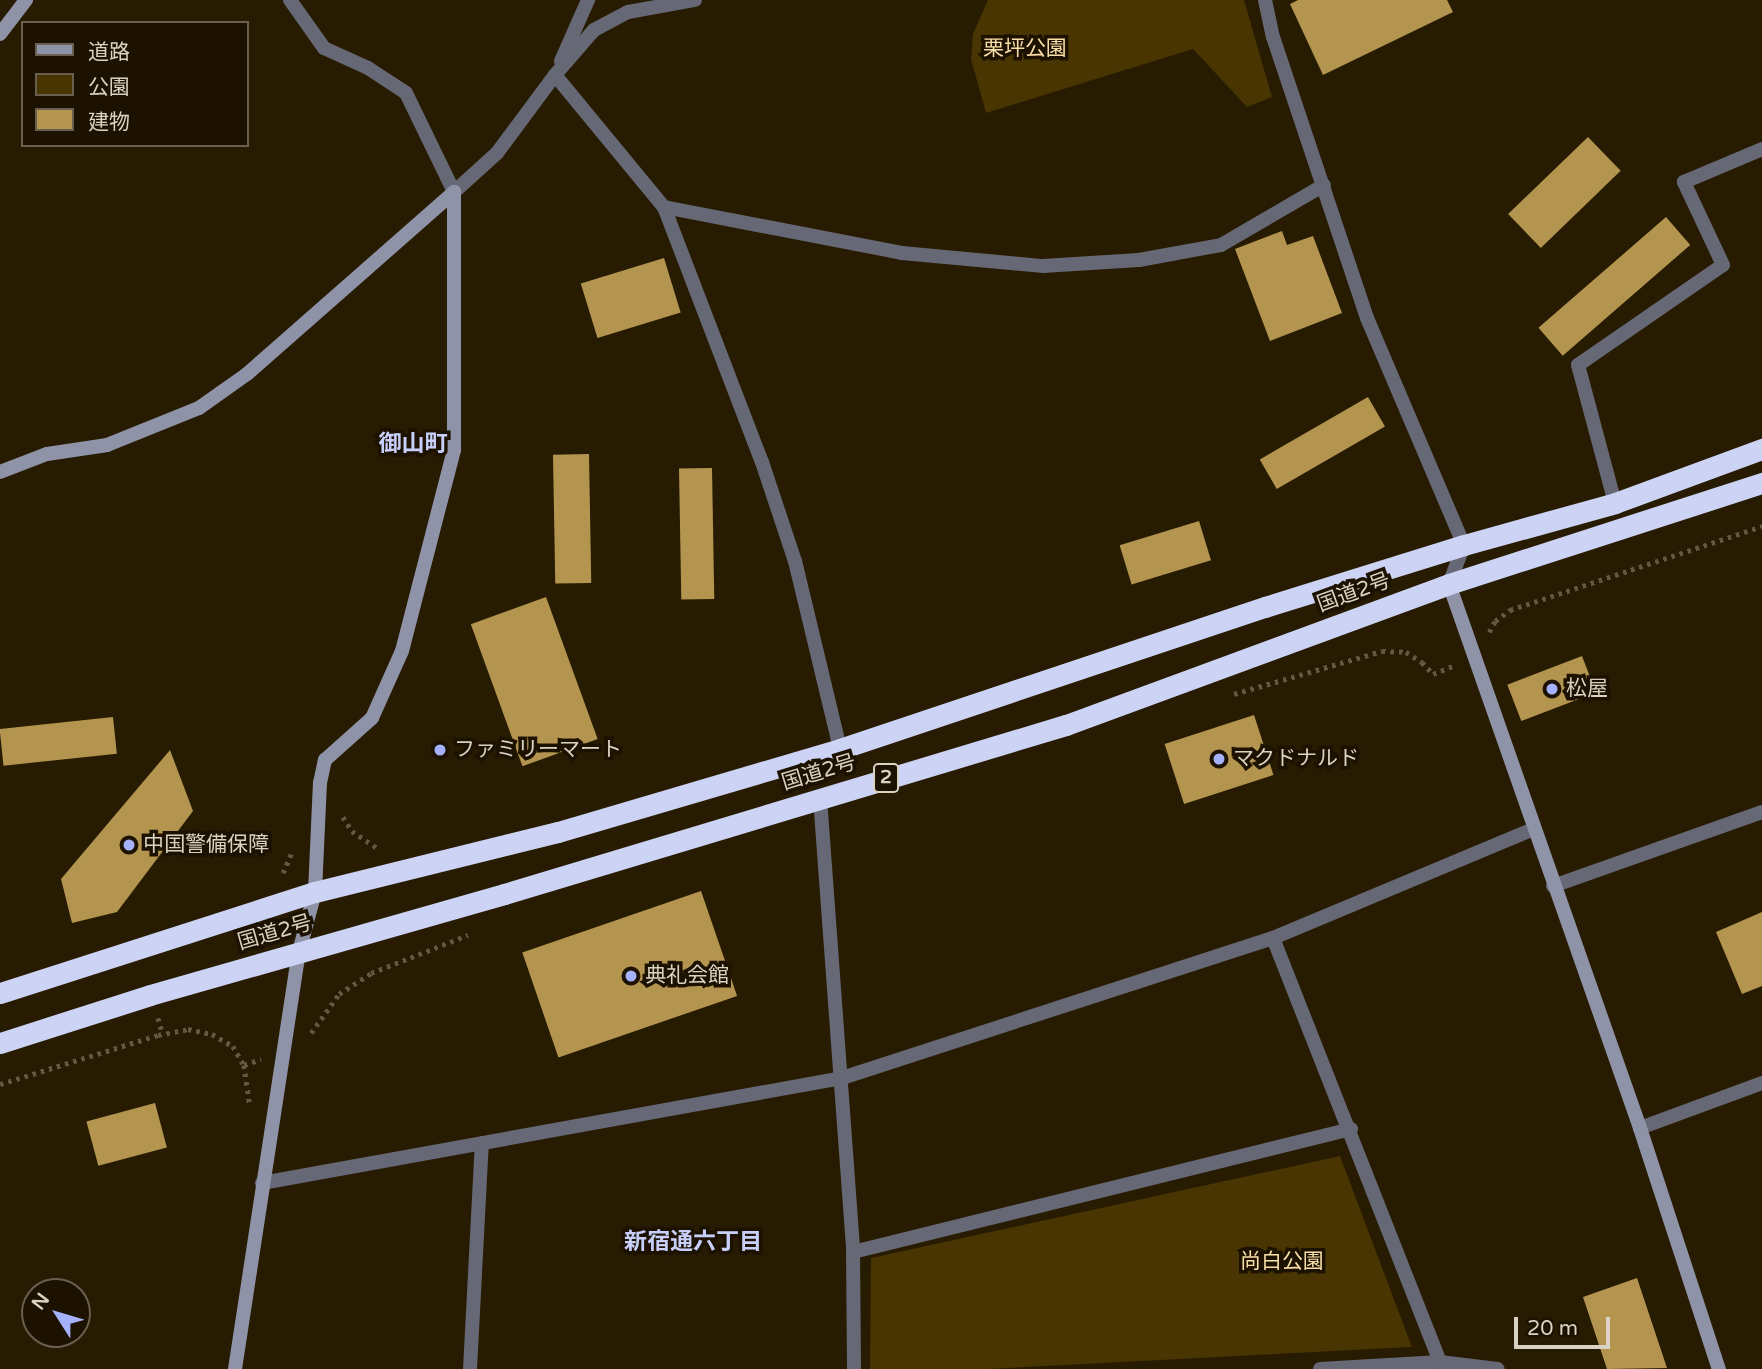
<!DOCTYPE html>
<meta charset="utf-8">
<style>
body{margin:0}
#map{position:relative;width:1762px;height:1369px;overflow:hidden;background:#271b01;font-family:"Varela Round","Noto Sans JP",sans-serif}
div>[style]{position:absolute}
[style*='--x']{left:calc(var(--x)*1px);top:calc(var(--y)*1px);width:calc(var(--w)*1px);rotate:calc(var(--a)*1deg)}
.green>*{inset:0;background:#483502}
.building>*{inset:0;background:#b49550;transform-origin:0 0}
.path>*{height:4.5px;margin-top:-2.25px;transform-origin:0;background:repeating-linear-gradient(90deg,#635943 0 3.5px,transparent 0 8.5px)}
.street>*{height:14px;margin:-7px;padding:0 7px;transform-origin:7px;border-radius:7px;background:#666875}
.secondary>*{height:14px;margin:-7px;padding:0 7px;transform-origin:7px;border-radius:7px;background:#8f93a8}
.highway>*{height:21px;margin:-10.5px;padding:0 10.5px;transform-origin:10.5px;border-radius:10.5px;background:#cdd3f4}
.dots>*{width:19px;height:19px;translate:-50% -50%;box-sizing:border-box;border:4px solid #1d1200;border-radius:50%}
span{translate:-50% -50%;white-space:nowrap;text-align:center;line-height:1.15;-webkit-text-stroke:7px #1d1200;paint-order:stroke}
.shield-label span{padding:2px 5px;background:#1d1200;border:2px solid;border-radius:5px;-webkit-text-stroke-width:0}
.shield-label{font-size:19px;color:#dad2c3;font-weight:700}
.park-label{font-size:21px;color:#f8dea7}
.street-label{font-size:21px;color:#dad2c3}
.poi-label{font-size:21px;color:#dad2c3}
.left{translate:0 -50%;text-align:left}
.neighbourhood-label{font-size:23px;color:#c8cffa;font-weight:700}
.legend{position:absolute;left:21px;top:21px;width:228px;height:126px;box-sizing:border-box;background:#1d1200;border:2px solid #695f4e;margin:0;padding:9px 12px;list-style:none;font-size:21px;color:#dad2c3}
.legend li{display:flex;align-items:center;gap:14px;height:35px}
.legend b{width:35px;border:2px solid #695f4e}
.north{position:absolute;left:21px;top:1278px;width:70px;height:70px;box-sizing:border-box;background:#1d1200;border:2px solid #695f4e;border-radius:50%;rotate:307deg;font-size:19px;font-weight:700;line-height:28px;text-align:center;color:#dad2c3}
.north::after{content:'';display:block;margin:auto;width:24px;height:32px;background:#a6b1fc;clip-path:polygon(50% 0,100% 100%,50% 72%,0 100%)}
.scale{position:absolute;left:1514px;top:1317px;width:96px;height:32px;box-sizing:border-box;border:4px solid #dad2c3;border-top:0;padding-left:9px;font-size:21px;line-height:24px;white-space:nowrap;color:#dad2c3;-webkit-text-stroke:5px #1d1200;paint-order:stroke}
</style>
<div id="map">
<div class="green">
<i style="clip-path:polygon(988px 0,1244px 0,1272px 97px,1247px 107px,1193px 49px,986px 113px,971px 59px,973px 34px)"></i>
<i style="clip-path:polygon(1340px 1156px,1412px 1347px,988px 1369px,870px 1369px,871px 1258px)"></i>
</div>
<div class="building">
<i style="clip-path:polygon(1298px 0,1447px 0,1453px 12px,1323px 75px,1290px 4px)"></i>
<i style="left:1588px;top:137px;width:47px;height:111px;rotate:46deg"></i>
<i style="left:1666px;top:217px;width:37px;height:169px;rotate:49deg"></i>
<i style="clip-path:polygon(1282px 231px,1287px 245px,1313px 236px,1342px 313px,1270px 341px,1235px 249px)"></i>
<i style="left:664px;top:258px;width:57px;height:87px;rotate:73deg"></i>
<i style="left:1368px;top:397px;width:34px;height:125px;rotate:60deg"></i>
<i style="left:589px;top:454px;width:129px;height:36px;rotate:89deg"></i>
<i style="left:712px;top:468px;width:131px;height:33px;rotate:89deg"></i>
<i style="left:1199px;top:521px;width:41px;height:83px;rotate:73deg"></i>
<i style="left:546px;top:597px;width:151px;height:80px;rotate:70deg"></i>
<i style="left:1582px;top:656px;width:39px;height:80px;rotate:69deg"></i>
<i style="left:1254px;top:715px;width:63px;height:94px;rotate:72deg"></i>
<i style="left:113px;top:717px;width:37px;height:114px;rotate:84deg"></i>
<i style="clip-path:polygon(170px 750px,193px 811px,117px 912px,72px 923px,61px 879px)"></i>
<i style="left:701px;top:891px;width:111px;height:189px;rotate:71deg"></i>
<i style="clip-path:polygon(1762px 912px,1762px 986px,1742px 994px,1716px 932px)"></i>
<i style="left:155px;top:1103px;width:46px;height:71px;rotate:75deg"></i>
<i style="clip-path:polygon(1637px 1278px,1667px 1368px,1607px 1369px,1583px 1297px)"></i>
</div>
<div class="path">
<i style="--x:1489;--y:632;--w:13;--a:-61"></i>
<i style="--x:1495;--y:621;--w:19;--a:-36"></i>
<i style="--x:1510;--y:610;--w:266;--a:-18.4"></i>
<i style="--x:1234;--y:694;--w:154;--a:-16.2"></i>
<i style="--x:1382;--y:651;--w:24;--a:2"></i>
<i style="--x:1406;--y:652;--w:19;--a:32"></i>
<i style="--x:1422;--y:662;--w:16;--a:47"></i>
<i style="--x:1433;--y:674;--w:24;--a:-22"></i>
<i style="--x:343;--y:817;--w:17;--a:57"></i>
<i style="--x:352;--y:831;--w:30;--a:34"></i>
<i style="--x:283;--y:873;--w:23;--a:-67"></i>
<i style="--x:158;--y:1018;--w:17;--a:73"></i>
<i style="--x:311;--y:1033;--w:48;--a:-54.3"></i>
<i style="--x:339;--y:994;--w:38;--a:-33"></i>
<i style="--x:371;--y:973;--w:104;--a:-21.4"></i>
<i style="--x:244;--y:1065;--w:18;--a:-19"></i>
<i style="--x:0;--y:1084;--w:165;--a:-17.2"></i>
<i style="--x:158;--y:1035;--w:31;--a:-11"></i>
<i style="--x:188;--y:1029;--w:25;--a:12"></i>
<i style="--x:212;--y:1034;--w:24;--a:30"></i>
<i style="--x:233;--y:1046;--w:22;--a:60"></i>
<i style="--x:244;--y:1065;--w:41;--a:81.7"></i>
</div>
<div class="street">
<i style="--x:290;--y:0;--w:59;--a:54.7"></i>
<i style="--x:324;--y:48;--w:48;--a:24.4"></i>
<i style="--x:368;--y:68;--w:45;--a:33.3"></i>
<i style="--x:406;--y:93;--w:110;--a:64.1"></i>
<i style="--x:454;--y:192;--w:58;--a:-42.2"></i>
<i style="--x:497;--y:153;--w:97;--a:-53.4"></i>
<i style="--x:555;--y:75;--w:60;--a:-49.1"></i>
<i style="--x:594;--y:30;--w:38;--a:-28"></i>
<i style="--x:628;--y:12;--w:68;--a:-10.2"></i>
<i style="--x:1265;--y:0;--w:38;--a:78"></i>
<i style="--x:1273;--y:37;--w:296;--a:71.5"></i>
<i style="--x:1367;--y:318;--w:247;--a:66.9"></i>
<i style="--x:1464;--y:545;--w:42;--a:111"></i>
<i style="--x:561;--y:61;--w:67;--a:-66.1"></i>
<i style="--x:555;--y:75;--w:171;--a:50.5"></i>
<i style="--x:664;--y:207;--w:273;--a:69"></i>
<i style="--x:762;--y:462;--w:104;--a:71.6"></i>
<i style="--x:795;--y:561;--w:193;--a:76.5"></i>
<i style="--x:664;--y:207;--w:242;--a:10.9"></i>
<i style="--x:902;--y:253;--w:142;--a:5.3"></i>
<i style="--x:1043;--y:266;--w:96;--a:-3.6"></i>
<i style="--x:1139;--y:260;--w:83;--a:-10.4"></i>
<i style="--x:1221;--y:245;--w:119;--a:-30.2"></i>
<i style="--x:1615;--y:503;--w:143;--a:-105"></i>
<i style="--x:1578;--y:365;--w:176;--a:-34.6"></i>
<i style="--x:1723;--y:265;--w:92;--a:-115.2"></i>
<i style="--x:1684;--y:182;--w:85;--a:-22.9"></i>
<i style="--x:820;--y:798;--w:455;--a:85.8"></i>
<i style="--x:853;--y:1252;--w:117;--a:89.5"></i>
<i style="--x:1553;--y:886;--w:222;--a:-19.5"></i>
<i style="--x:1273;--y:938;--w:456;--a:68.5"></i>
<i style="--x:1640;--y:1128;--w:130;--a:-20.2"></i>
<i style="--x:262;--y:1183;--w:589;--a:-10.26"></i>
<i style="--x:842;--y:1078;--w:453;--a:-18"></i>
<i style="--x:1273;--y:938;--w:282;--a:-22.7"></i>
<i style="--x:853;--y:1252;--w:513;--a:-13.87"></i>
<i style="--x:470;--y:1369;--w:226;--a:-87"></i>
<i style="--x:1320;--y:1369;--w:120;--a:-3.3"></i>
<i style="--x:1440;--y:1362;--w:58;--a:6.9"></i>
</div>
<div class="secondary">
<i style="--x:0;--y:34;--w:43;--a:-52.6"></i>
<i style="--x:0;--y:472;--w:50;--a:-21"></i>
<i style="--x:47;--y:454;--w:61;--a:-8.5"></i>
<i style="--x:107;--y:445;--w:99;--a:-21.9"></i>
<i style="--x:199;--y:408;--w:59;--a:-35.3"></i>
<i style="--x:247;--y:374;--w:276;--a:-41.3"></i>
<i style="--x:1449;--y:584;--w:577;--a:70.65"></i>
<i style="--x:1640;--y:1128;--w:254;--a:71.9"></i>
<i style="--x:235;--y:1369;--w:422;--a:-81.3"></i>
<i style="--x:299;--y:952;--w:62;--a:-75.1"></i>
<i style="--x:315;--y:892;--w:109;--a:-87.4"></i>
<i style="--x:320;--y:783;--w:24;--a:-78"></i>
<i style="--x:325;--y:760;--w:63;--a:-41.8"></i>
<i style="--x:372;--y:718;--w:73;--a:-65.9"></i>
<i style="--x:402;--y:651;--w:208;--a:-75.5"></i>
<i style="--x:454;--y:450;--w:258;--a:-90"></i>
</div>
<div class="highway">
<i style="--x:0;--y:993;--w:331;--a:-17.8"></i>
<i style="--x:315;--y:892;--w:250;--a:-13.9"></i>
<i style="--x:558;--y:832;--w:294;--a:-16.4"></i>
<i style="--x:840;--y:749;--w:448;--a:-18.5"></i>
<i style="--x:1265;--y:607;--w:208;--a:-17.3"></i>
<i style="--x:1464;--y:545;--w:157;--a:-15.5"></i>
<i style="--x:1615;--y:503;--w:157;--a:-20.2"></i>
<i style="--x:0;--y:1043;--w:157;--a:-17.7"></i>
<i style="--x:150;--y:995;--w:368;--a:-15.9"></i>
<i style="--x:504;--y:894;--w:587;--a:-16.74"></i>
<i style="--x:1066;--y:725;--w:408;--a:-20.2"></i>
<i style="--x:1449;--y:584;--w:329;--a:-17.9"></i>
</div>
<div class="dots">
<i style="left:1552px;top:689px;background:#a6b1fc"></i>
<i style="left:440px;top:750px;background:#a6b1fc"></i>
<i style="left:1219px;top:759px;background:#a6b1fc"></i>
<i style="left:129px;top:845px;background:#a6b1fc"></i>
<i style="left:631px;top:976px;background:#a6b1fc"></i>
</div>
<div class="shield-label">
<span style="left:886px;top:778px">2</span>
</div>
<div class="park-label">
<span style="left:1025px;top:49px">栗坪公園</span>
<span style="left:1282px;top:1262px">尚白公園</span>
</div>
<div class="street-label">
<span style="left:1354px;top:593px;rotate:-20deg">国道2号</span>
<span style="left:819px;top:773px;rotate:-17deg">国道2号</span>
<span style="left:275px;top:933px;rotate:-16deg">国道2号</span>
</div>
<div class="poi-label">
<span class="left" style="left:1566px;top:689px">松屋</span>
<span class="left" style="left:454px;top:750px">ファミリーマート</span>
<span class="left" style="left:1233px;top:759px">マクドナルド</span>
<span class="left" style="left:143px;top:845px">中国警備保障</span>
<span class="left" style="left:645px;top:976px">典礼会館</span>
</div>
<div class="neighbourhood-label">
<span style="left:413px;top:444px">御山町</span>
<span style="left:693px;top:1242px">新宿通六丁目</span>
</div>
<ul class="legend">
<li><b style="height:9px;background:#8f93a8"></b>道路</li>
<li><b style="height:19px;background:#483502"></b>公園</li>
<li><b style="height:19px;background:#b49550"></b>建物</li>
</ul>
<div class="north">N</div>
<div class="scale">20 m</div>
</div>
